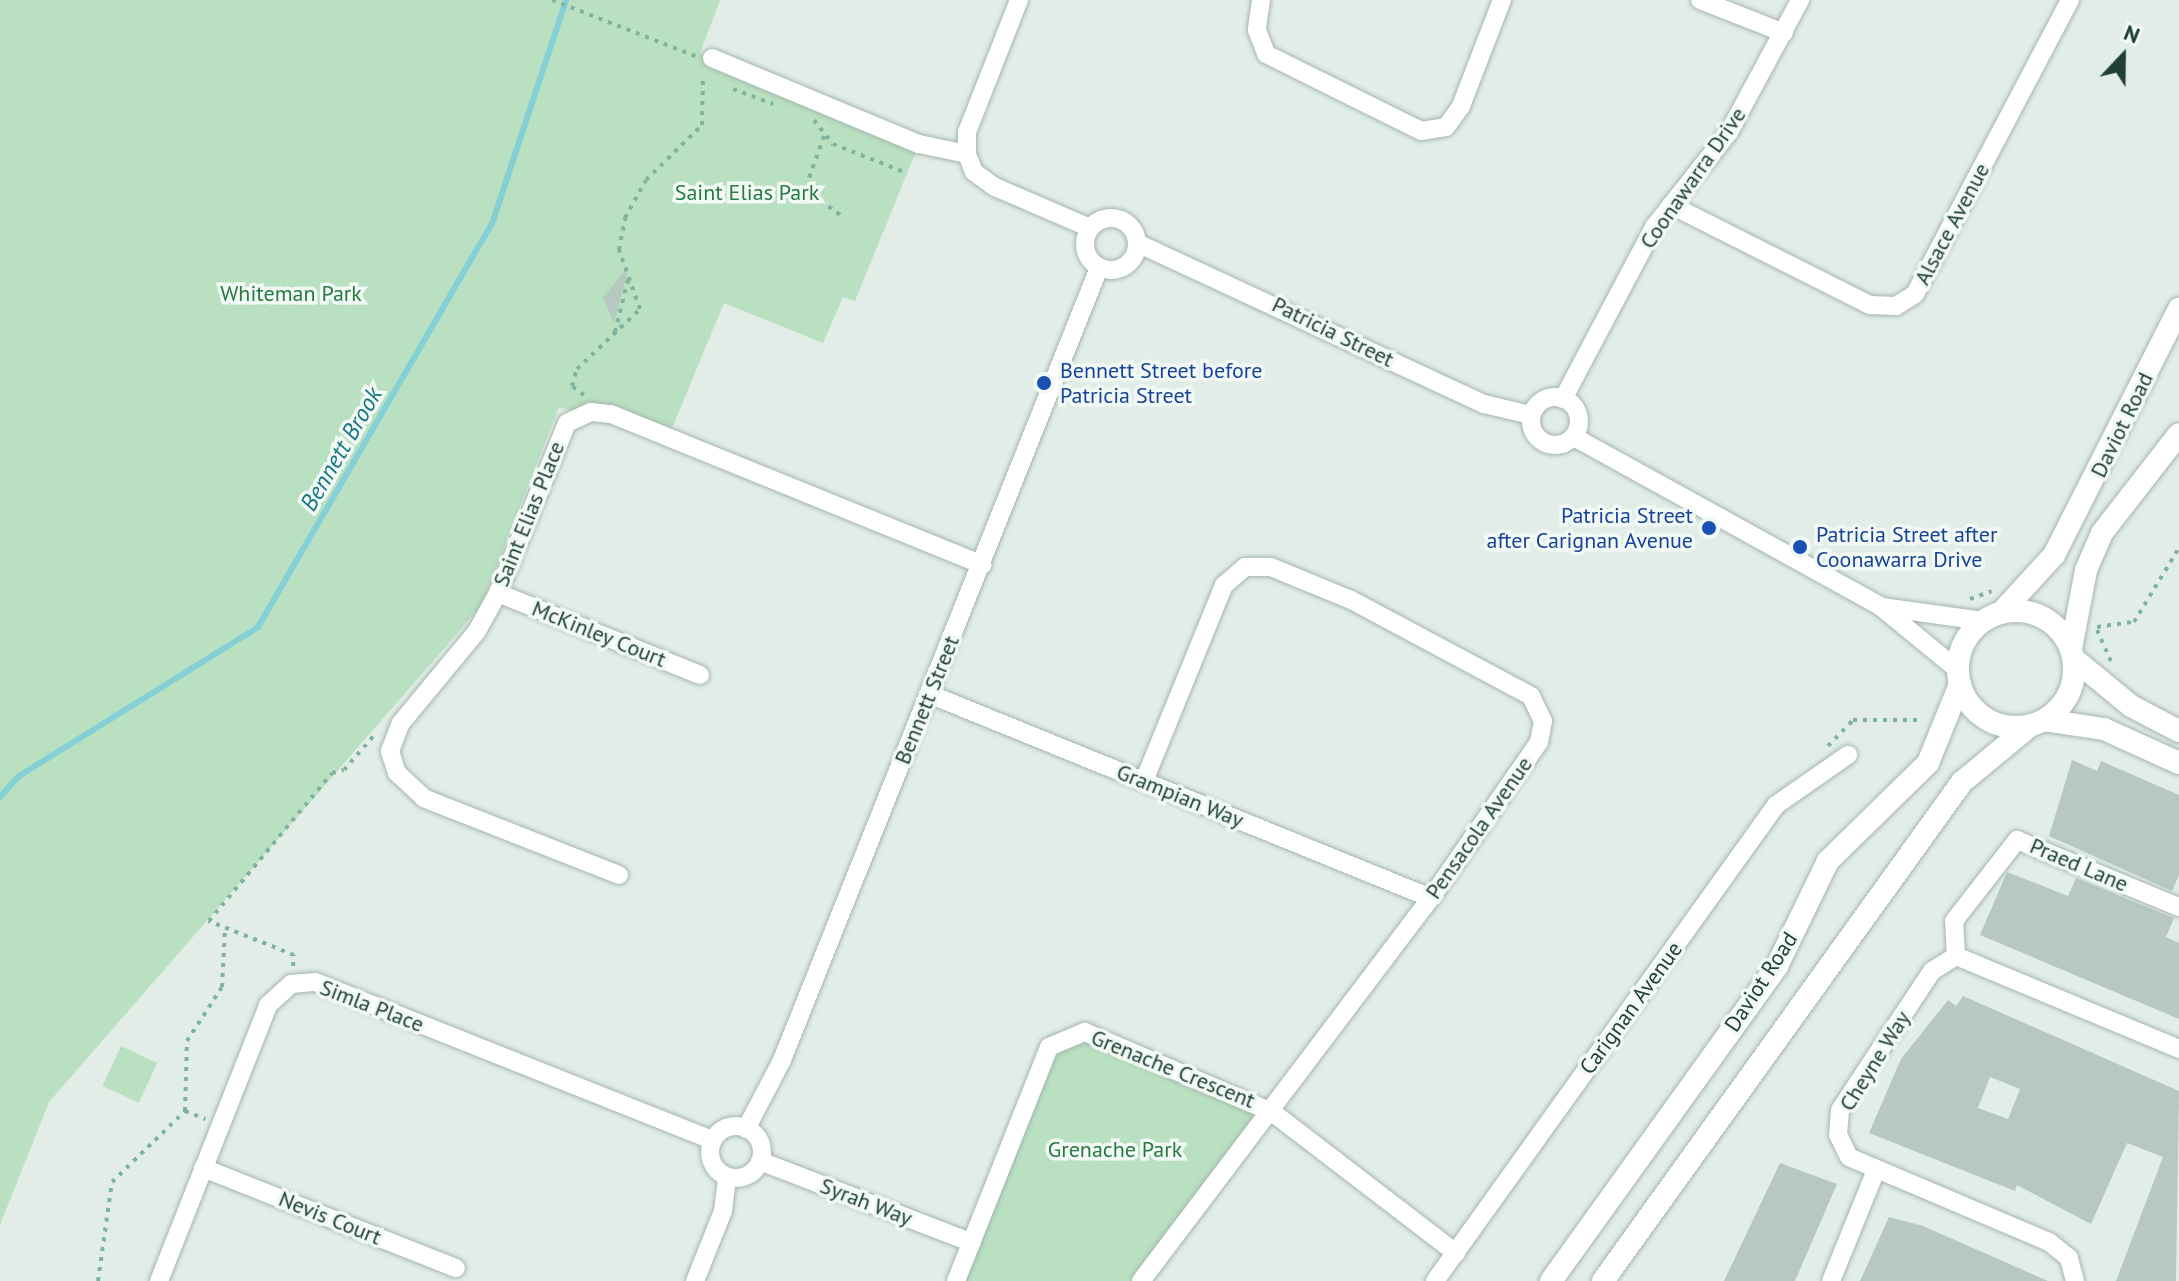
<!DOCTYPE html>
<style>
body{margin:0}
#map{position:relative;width:2179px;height:1281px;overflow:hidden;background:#e2ede7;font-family:"PT Sans",sans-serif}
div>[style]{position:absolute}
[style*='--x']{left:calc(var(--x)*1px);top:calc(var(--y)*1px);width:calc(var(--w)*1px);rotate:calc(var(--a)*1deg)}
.green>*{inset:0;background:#b9e0c0;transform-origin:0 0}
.stream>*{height:6px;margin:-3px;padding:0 3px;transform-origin:3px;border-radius:3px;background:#85d0d7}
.building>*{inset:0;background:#b7c8c0}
.path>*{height:4px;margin-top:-2px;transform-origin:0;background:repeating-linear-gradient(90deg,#7fb39f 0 4px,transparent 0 10px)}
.roads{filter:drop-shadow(0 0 2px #a4b6ae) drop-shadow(0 0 2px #a4b6ae)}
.minor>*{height:18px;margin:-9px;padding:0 9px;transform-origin:9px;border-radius:9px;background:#fff}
.minor>.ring{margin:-9px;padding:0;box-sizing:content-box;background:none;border:18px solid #fff;border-radius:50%}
.tertiary>*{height:22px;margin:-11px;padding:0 11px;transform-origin:11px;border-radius:11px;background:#fff}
.tertiary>.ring{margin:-11px;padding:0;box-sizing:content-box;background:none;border:22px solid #fff;border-radius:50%}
.dots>*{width:22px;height:22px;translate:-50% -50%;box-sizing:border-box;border:4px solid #f2f9f5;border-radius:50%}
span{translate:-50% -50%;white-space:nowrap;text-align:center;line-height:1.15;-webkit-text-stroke:7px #f2f9f5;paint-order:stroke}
.street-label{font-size:22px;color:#204035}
.park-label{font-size:22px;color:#277a41}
.transit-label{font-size:22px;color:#164399}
.left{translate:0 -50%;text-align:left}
.right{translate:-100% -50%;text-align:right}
.water-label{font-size:24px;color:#157681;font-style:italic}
.north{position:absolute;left:2083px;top:16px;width:80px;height:80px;-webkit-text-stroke:6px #f2f9f5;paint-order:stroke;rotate:22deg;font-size:22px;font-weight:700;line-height:32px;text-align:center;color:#204035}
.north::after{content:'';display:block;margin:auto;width:28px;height:36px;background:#204035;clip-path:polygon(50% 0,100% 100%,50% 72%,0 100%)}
</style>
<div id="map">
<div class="green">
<i style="clip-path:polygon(0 0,720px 0,700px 53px,919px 144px,855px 301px,843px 297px,823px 343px,724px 303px,668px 438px,559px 407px,481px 606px,49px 1102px,0 1225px)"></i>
<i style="clip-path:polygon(1085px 1032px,1272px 1112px,1141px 1281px,956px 1281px,1049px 1047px)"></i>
<i style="left:121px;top:1046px;width:40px;height:44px;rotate:25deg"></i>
</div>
<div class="stream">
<i style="--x:0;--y:797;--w:28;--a:-48"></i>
<i style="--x:19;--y:776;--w:282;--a:-31.9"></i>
<i style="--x:258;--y:627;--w:469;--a:-59.9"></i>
<i style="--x:493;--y:221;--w:233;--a:-71.7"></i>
</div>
<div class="building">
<i style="clip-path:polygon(629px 266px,614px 323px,603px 297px)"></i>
<i style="clip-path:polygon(2072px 760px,2097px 771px,2101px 761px,2179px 795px,2179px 875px,2172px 891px,2049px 836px)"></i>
<i style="clip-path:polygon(2007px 872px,2068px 896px,2076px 878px,2174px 918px,2166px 937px,2179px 943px,2179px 1019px,1980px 935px)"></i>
<i style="clip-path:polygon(evenodd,1963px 996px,2179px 1091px,2176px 1281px,2116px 1281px,2163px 1157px,2127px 1143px,2091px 1224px,2017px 1185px,2015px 1191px,1869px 1133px,1901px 1059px,1948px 1000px,1956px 1006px,1963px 996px,1990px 1077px,2020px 1089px,2008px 1119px,1978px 1108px,1990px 1077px)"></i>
<i style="clip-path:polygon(1780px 1163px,1837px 1184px,1795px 1281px,1724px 1281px)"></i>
<i style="clip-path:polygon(1889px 1217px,1923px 1226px,2048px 1281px,1860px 1281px)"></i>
</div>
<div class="path">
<i style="--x:552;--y:0;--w:154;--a:21.4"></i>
<i style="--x:733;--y:89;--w:43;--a:20.6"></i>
<i style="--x:814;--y:120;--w:31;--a:52"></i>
<i style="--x:833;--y:144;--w:79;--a:21.4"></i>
<i style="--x:824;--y:136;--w:48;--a:109.6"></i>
<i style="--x:808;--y:181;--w:15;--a:74"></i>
<i style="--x:812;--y:195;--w:38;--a:35"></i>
<i style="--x:615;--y:332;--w:54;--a:-76"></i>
<i style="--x:584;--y:395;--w:15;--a:-143"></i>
<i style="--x:572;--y:386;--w:18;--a:-74"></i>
<i style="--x:577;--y:369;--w:87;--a:-43.6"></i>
<i style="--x:640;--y:309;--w:63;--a:-109.6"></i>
<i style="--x:619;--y:250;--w:33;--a:-79"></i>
<i style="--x:625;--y:218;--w:43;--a:-61.1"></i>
<i style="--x:646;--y:180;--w:78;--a:-44.5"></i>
<i style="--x:702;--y:125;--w:50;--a:-88.9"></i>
<i style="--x:1970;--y:599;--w:23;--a:-20"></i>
<i style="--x:2097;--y:627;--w:37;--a:-8"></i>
<i style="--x:2134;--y:622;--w:87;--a:-58.7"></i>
<i style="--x:2097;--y:630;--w:34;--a:66"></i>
<i style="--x:1828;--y:746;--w:36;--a:-46"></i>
<i style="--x:1853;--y:720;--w:70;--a:0"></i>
<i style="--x:293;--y:966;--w:11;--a:-85"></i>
<i style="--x:294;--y:955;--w:92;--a:-158.2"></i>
<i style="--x:209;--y:921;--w:192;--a:-50.3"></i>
<i style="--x:332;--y:773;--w:12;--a:-14"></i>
<i style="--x:344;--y:770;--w:49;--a:-49.1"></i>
<i style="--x:185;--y:1111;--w:22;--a:22"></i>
<i style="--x:98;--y:1281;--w:100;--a:-82"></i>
<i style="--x:112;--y:1182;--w:102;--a:-44.2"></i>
<i style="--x:185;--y:1111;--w:70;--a:-88.4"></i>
<i style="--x:187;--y:1041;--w:64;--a:-57.1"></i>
<i style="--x:222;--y:987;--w:60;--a:-87.1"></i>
</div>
<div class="roads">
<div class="minor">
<i style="--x:1019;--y:0;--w:142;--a:111.5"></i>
<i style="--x:967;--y:132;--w:22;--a:90"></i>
<i style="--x:967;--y:154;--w:19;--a:69"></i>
<i style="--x:974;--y:172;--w:26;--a:36"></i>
<i style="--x:995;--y:187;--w:103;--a:23.3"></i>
<i style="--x:1261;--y:0;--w:30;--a:98"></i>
<i style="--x:1257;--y:30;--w:26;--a:69"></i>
<i style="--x:1266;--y:54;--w:173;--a:26.4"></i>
<i style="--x:1421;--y:131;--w:25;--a:-9"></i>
<i style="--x:1446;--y:127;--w:26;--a:-54"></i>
<i style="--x:1461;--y:106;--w:114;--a:-68.9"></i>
<i style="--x:1700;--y:0;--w:90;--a:21.4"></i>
<i style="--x:712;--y:58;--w:224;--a:22.6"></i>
<i style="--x:919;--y:144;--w:49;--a:11.8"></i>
<i style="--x:1671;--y:205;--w:223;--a:26.7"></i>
<i style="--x:1870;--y:305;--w:26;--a:2"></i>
<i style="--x:1896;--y:306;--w:22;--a:-32"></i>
<i style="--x:1915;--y:294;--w:332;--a:-62.2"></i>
<i class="ring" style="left:1085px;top:218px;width:34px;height:34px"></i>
<i style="--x:1137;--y:243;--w:383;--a:24.9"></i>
<i style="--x:1484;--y:404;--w:48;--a:13.2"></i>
<i class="ring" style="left:1531px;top:397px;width:30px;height:30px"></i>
<i style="--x:1563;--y:399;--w:195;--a:-62.1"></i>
<i style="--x:1654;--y:227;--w:121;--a:-51.7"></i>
<i style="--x:1729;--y:132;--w:150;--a:-61.7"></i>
<i style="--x:1574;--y:437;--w:350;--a:28.9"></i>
<i style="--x:1880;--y:606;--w:101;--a:39.4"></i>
<i style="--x:498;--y:593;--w:218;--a:22.1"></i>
<i style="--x:1882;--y:607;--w:102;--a:7.9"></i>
<i style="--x:929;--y:694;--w:542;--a:22.12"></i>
<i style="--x:619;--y:875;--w:210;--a:-158.5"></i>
<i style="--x:424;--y:798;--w:37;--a:-137"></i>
<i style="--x:397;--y:773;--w:23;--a:-108"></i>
<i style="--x:390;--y:751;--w:30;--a:-69"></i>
<i style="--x:401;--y:723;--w:119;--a:-50.4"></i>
<i style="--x:477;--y:631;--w:43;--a:-61.1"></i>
<i style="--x:498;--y:593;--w:183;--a:-67.9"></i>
<i style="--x:567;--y:423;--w:26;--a:-25"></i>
<i style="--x:591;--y:412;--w:20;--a:6"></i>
<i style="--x:611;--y:414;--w:401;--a:22.1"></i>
<i style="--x:1956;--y:956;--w:35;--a:-93"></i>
<i style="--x:1954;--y:921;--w:103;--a:-52.1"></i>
<i style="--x:2017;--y:840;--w:175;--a:22.5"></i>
<i class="ring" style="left:710px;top:1126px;width:34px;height:34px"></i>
<i style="--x:746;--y:1129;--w:78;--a:-62.4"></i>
<i style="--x:782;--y:1060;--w:853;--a:-68.19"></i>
<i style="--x:760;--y:1161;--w:227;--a:21.1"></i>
<i style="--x:203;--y:1168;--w:272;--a:21.6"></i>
<i style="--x:159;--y:1281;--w:297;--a:-68.4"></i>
<i style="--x:268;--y:1005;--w:31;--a:-42"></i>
<i style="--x:291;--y:984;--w:24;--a:-5"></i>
<i style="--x:315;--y:982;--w:428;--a:21.7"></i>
<i style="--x:695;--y:1281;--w:75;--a:-68.2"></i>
<i style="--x:723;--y:1211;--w:34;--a:-83"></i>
<i style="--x:956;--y:1281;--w:252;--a:-68.3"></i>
<i style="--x:1049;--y:1047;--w:39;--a:-23"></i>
<i style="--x:1085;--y:1032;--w:203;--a:23.2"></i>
<i style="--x:1272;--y:1112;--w:232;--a:37.5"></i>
<i style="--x:1141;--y:1281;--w:480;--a:-52.9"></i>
<i style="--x:1431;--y:898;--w:190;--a:-55.3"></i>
<i style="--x:1539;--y:742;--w:21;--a:-79"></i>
<i style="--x:1543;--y:721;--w:28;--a:-116"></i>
<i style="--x:1531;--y:696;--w:204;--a:-151.9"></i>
<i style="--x:1351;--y:600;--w:87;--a:-157.6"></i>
<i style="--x:1271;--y:567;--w:26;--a:180"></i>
<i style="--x:1245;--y:567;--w:28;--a:139"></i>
<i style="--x:1224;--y:585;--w:212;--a:112.2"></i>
<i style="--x:1435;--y:1281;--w:586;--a:-54.38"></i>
<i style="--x:1776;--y:805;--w:88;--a:-34.8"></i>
<i style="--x:1831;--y:1281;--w:120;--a:-67.9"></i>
<i style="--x:2075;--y:1281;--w:24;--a:-105"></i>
<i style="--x:2069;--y:1258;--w:26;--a:-141"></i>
<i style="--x:2049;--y:1242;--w:217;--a:-157"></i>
<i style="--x:1849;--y:1157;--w:25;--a:-116"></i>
<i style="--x:1838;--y:1134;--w:24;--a:-85"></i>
<i style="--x:1840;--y:1110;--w:167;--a:-56.5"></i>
<i style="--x:1932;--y:971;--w:28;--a:-32"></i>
<i style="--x:1956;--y:956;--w:242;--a:22.6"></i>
</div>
<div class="tertiary">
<i class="ring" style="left:1958px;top:611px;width:94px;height:94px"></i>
<i style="--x:2001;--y:613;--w:79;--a:-47.6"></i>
<i style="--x:2054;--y:555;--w:276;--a:-63.1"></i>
<i style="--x:2071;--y:649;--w:80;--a:-79.2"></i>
<i style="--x:2086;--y:570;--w:40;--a:-66.6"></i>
<i style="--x:2102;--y:533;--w:125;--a:-52.1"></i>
<i style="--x:2074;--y:659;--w:74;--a:39.5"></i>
<i style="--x:2131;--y:706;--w:54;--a:27.5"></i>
<i style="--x:2044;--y:720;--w:61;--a:8.5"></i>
<i style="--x:2104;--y:729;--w:82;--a:24.4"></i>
<i style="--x:1551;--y:1281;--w:388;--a:-54.3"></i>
<i style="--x:1777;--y:966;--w:117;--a:-64.1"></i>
<i style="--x:1828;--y:861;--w:140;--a:-44.4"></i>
<i style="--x:1928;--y:763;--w:85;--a:-67.9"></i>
<i style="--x:1603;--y:1281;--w:615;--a:-54.27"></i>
<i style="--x:1962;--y:782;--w:89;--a:-39.6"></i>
</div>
</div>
<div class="dots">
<i style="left:1044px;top:383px;background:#1a4fb4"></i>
<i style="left:1709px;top:528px;background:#1a4fb4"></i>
<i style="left:1800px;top:547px;background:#1a4fb4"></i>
</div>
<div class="street-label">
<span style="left:1693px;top:178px;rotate:-55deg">Coonawarra Drive</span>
<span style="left:1952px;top:224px;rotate:-62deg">Alsace Avenue</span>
<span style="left:1333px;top:332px;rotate:26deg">Patricia Street</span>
<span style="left:2122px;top:425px;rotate:-64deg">Daviot Road</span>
<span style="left:529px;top:514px;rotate:-68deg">Saint Elias Place</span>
<span style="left:599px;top:634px;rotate:22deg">McKinley Court</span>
<span style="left:927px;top:700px;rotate:-68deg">Bennett Street</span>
<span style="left:1180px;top:796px;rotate:22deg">Grampian Way</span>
<span style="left:1479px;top:828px;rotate:-55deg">Pensacola Avenue</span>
<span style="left:2079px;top:865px;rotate:23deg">Praed Lane</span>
<span style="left:1761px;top:982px;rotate:-57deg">Daviot Road</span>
<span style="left:372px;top:1006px;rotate:21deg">Simla Place</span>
<span style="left:1631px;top:1008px;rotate:-54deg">Carignan Avenue</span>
<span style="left:1875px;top:1061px;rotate:-58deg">Cheyne Way</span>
<span style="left:1173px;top:1069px;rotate:22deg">Grenache Crescent</span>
<span style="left:866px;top:1202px;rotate:21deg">Syrah Way</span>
<span style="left:330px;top:1218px;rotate:22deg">Nevis Court</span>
</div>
<div class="park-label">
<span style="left:747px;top:193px">Saint Elias Park</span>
<span style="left:291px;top:294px">Whiteman Park</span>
<span style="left:1115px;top:1150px">Grenache Park</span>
</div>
<div class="transit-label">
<span class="left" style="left:1060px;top:383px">Bennett Street before<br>Patricia Street</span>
<span class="right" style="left:1693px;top:528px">Patricia Street<br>after Carignan Avenue</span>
<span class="left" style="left:1816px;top:547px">Patricia Street after<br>Coonawarra Drive</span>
</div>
<div class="water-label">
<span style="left:341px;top:449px;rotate:-60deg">Bennett Brook</span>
</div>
<div class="north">N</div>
</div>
